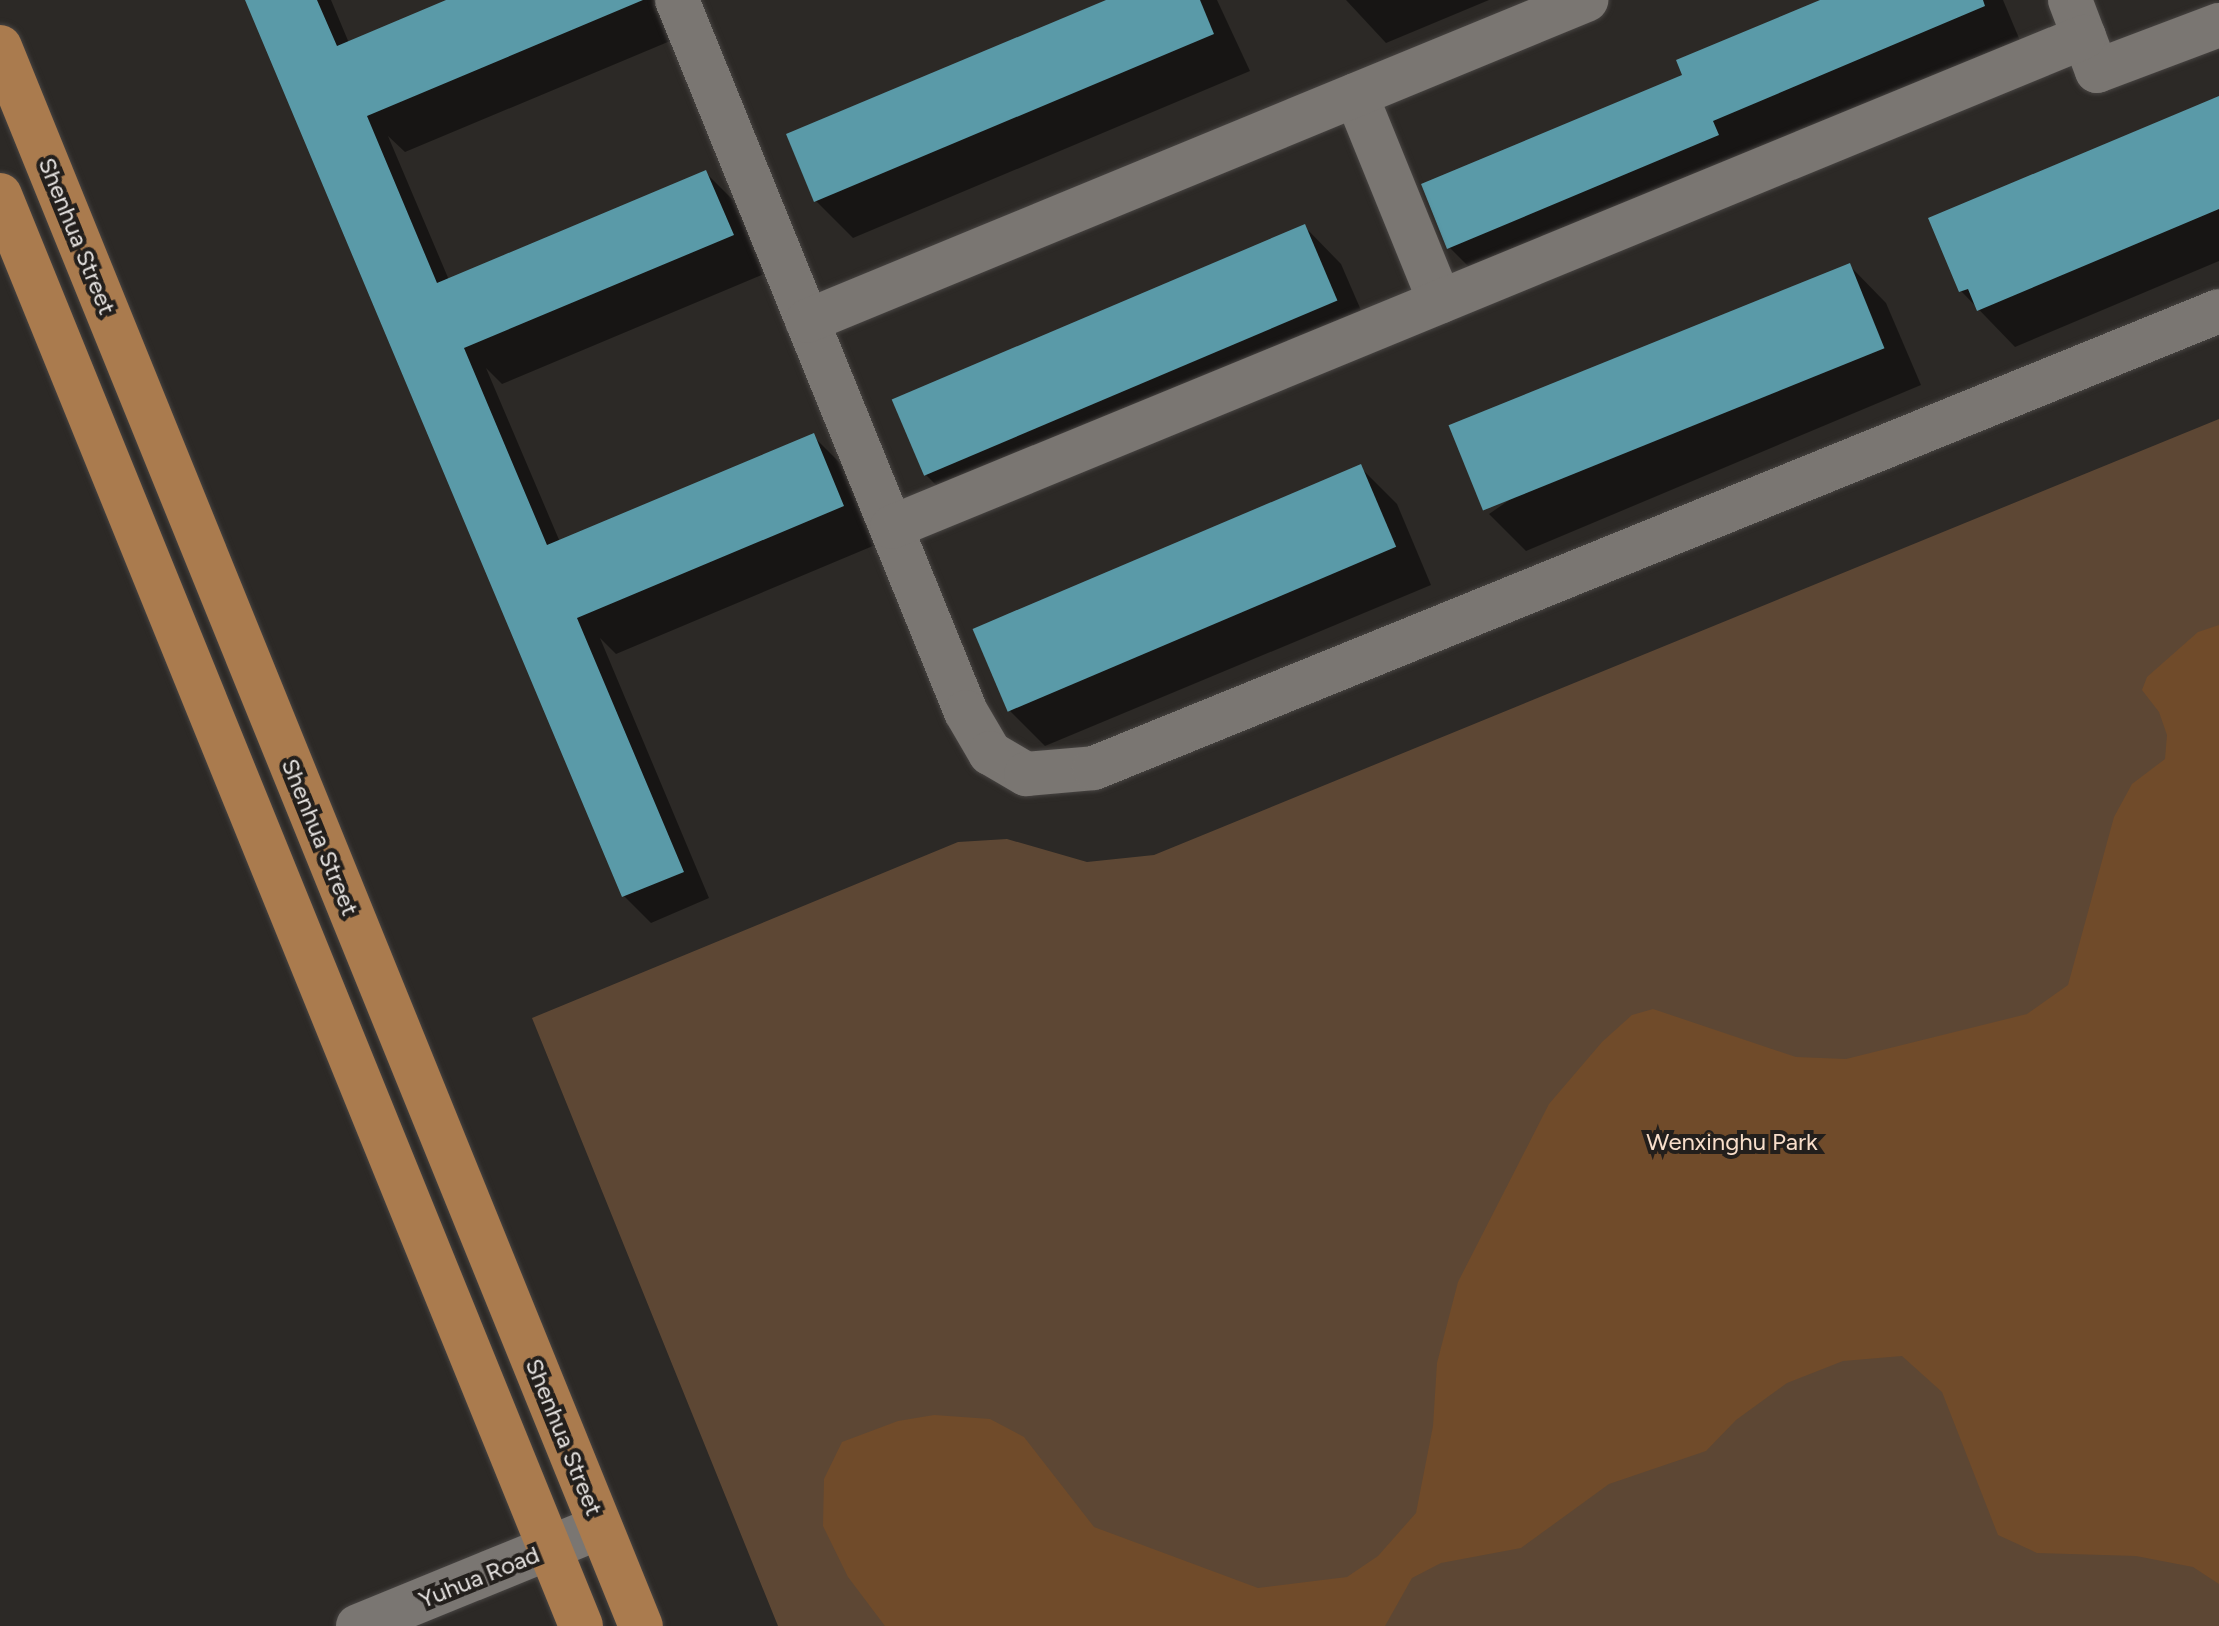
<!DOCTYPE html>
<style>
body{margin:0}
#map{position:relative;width:2219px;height:1626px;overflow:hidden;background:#2c2926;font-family:Figtree,sans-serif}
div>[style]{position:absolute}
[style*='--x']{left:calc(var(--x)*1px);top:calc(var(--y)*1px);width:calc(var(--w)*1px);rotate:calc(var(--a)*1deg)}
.green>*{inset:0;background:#5d4734}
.water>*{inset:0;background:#704b2a}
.shadow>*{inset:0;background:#0007}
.building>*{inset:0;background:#5a9aa8;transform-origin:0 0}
.roads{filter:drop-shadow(0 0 2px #474442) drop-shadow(0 0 2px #474442)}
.minor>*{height:44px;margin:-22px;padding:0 22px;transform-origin:22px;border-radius:22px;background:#7a7672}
.major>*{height:44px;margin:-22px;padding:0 22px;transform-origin:22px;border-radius:22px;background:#aa7b4e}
span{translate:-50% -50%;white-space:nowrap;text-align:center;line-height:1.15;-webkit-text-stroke:8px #231f1c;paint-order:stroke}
.street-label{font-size:24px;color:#e7e4e2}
.park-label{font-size:24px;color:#f8deca}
</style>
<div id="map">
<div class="green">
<i style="clip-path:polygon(2219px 419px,2219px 1626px,778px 1626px,532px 1018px,958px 842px,1007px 839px,1087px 862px,1154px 855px)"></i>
</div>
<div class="water">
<i style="clip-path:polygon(2219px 625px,2219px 1584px,2193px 1567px,2136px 1556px,2037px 1553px,1998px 1535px,1942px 1392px,1902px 1356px,1843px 1361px,1787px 1383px,1736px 1420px,1706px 1451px,1609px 1484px,1521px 1548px,1441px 1563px,1412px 1578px,1385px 1626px,885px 1626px,848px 1577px,823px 1526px,824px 1479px,842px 1442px,898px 1421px,934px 1415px,990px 1419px,1024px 1437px,1094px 1527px,1258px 1588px,1347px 1577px,1378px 1556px,1416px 1513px,1433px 1426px,1437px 1363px,1458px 1282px,1549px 1104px,1602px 1042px,1632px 1015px,1653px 1009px,1796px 1057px,1846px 1059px,2027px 1014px,2068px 985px,2114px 817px,2132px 784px,2165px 759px,2167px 735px,2159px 712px,2142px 690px,2147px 677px,2198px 632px)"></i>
</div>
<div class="shadow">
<i style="clip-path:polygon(247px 0,331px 0,349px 43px,451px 0,659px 0,675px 39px,405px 152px,388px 136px,449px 280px,706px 173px,743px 210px,769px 272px,502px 384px,486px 368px,560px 542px,813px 436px,850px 473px,880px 543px,616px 654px,600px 638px,709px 898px,651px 923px,624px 896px)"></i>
<i style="clip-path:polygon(1111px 0,1217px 0,1250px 71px,853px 238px,816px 201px)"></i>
<i style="clip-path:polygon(1346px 0,1489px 0,1386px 43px)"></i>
<i style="clip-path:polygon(1825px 0,2003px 0,2021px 43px,1486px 284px,1449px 247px,1685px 76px)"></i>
<i style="clip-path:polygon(2219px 98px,2219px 261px,2015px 347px,1961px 291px)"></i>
<i style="clip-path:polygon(1305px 227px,1341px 264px,1373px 338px,962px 511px,925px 474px)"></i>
<i style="clip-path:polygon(1850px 266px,1886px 303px,1921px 385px,1526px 551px,1489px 514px)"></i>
<i style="clip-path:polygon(1360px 467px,1397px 504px,1431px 585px,1045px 746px,1008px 709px)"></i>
</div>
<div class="building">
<i style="clip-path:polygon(245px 0,317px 0,337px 46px,446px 0,643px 0,367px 116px,437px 283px,706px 170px,734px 235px,464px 348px,547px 545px,814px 433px,844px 506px,577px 618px,684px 872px,622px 897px)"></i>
<i style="clip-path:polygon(1106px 0,1200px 0,1214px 34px,814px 202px,786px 134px)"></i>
<i style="clip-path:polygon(1820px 0,1983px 0,1985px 6px,1713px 121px,1719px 135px,1447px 249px,1421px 184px,1682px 75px,1676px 60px)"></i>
<i style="clip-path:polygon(2219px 96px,2219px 209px,1977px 311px,1968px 289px,1959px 292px,1928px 218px)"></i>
<i style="left:1305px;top:224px;width:83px;height:449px;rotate:67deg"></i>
<i style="left:1850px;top:263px;width:92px;height:433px;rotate:68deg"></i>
<i style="left:1361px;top:464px;width:90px;height:422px;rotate:67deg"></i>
</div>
<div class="roads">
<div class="minor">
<i style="--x:677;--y:0;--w:768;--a:67.91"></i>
<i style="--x:966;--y:712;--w:48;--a:59.7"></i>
<i style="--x:990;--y:753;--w:42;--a:30.3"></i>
<i style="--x:1026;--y:774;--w:68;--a:-5"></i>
<i style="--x:1094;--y:768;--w:1214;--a:-22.11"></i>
<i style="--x:2070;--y:0;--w:76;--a:69.2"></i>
<i style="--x:2097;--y:71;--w:130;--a:-20.7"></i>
<i style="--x:1356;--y:95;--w:223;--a:67.9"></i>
<i style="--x:807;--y:321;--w:843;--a:-22.39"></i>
<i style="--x:892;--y:527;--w:1289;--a:-22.35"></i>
<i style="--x:358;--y:1626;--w:261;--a:-22.2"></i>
</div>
<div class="major">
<i style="--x:0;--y:47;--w:1704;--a:67.91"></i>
<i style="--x:0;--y:195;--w:1544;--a:67.9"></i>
</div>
</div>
<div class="street-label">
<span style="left:77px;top:236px;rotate:68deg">Shenhua Street</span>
<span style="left:320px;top:837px;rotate:68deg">Shenhua Street</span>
<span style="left:564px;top:1437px;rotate:68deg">Shenhua Street</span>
<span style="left:479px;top:1577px;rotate:-22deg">Yuhua Road</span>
</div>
<div class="park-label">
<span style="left:1732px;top:1142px">Wenxinghu Park</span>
</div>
</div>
